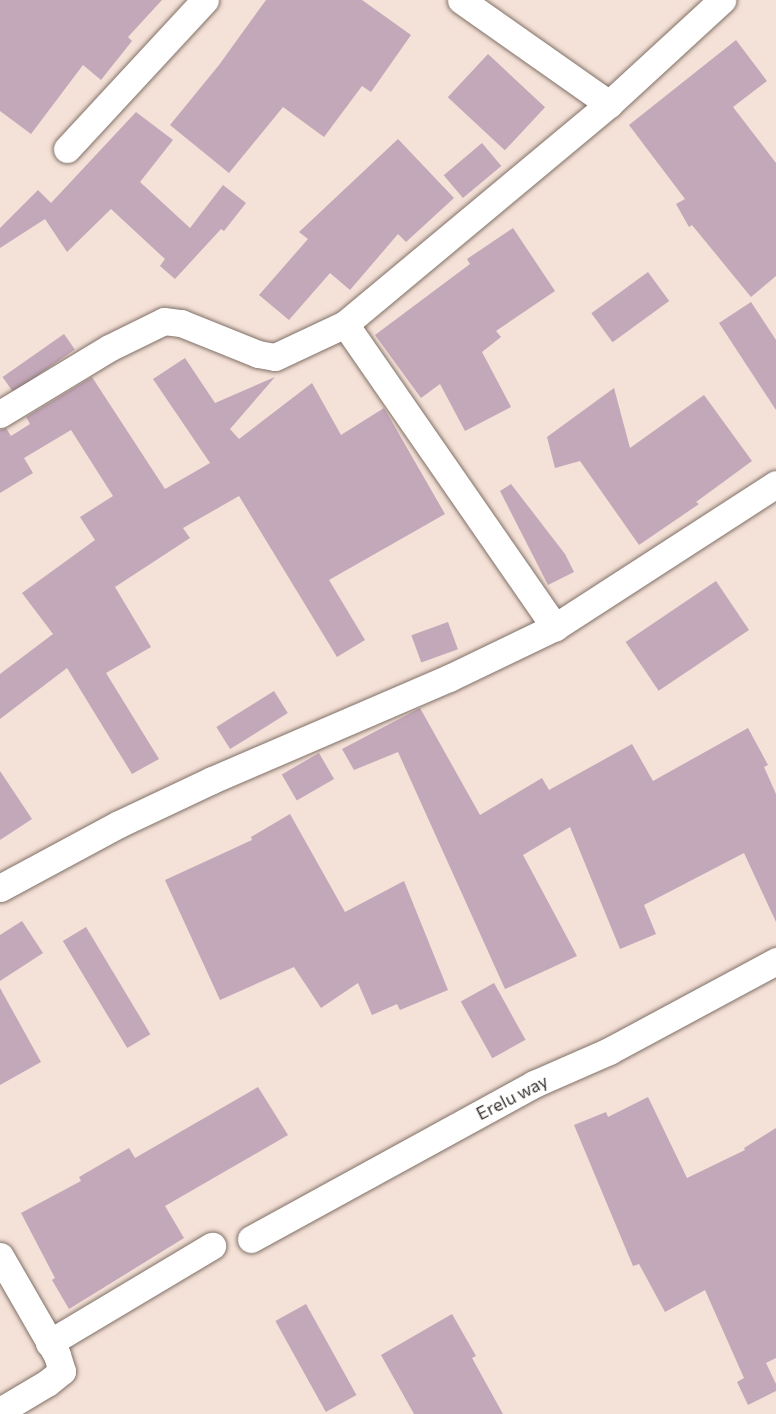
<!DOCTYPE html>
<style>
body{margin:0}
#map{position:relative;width:776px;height:1414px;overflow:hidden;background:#f4e1d7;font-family:Commissioner,sans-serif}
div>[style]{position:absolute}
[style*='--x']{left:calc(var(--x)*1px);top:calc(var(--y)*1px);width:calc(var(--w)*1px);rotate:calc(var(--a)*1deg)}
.building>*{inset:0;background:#c3a8ba;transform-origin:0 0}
.roads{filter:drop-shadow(0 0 2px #807067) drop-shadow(0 0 2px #807067)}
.minor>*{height:27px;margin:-13.5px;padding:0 13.5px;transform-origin:13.5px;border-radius:13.5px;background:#fff}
span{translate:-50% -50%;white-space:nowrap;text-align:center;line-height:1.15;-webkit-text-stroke:4.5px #fff;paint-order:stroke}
.street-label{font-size:18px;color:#3a332f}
</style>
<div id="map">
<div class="building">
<i style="clip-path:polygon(0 0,162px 0,128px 37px,132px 41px,101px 80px,83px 65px,31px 134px,0 111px)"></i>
<i style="clip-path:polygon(266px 0,362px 0,411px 35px,371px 92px,362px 86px,324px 137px,283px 107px,229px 173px,170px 125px,219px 65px)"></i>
<i style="clip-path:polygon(736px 40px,767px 81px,733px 107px,776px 163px,776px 276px,751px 297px,692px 225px,689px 227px,676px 204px,685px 199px,629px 125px)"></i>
<i style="left:488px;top:54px;width:78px;height:59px;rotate:43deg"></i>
<i style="clip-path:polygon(136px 112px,173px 140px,140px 182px,190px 228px,223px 185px,246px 203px,224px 231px,221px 229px,175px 279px,160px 266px,165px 259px,111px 209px,67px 252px,45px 219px,0 248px,0 228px,38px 190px,51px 203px)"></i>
<i style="clip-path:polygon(398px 139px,454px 198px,406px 242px,398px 234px,350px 290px,330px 273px,289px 320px,259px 295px,308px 239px,299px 232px)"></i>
<i style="left:482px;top:143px;width:30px;height:50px;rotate:50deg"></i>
<i style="clip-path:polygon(513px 228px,555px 291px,496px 331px,501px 337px,482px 352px,511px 407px,465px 431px,440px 384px,421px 398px,375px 335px,470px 264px,467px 259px)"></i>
<i style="left:648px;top:272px;width:36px;height:70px;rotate:54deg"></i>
<i style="clip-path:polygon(751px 302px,776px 340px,776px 410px,719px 323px)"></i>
<i style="left:64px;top:334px;width:19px;height:75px;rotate:55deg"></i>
<i style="clip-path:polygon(185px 358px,215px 403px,275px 377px,230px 429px,239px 439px,312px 383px,341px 435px,384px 408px,445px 514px,329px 580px,365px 640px,337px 657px,239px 496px,183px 528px,190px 538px,115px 587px,151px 647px,106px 673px,159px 759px,132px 774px,67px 668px,0 719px,0 674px,53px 634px,22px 593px,95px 540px,80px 517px,113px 496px,71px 430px,24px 458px,33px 473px,0 493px,0 430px,6px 428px,11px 436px,30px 424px,26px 417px,92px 377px,165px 489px,210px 463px,153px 379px)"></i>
<i style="clip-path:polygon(614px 388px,630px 448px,704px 395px,752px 461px,696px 502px,699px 504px,639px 545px,580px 461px,555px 468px,547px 437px)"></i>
<i style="clip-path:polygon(511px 484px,565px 554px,574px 572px,548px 585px,500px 491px)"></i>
<i style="left:716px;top:581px;width:59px;height:109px;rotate:56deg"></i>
<i style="left:448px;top:622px;width:29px;height:39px;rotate:70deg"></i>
<i style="left:274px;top:691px;width:26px;height:68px;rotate:58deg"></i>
<i style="clip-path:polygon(420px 708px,480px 815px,542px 778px,549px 790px,632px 744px,653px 781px,748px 728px,768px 765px,764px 767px,776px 794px,776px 922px,744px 853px,644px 905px,656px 934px,620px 949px,570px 827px,523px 855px,577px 956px,505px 989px,398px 752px,354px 770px,342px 749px)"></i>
<i style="left:319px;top:753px;width:30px;height:43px;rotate:60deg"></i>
<i style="clip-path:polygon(0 771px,32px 819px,0 840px)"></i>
<i style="clip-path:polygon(290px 814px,345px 912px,404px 881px,448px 990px,400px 1010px,397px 1004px,372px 1015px,358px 983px,321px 1008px,294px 967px,220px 1000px,165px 880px,252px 840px,251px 837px)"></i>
<i style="clip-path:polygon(22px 921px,43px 953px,0 981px,0 935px)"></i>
<i style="left:86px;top:927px;width:125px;height:27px;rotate:59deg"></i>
<i style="left:494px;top:983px;width:65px;height:38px;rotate:61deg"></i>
<i style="clip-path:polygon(0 988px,41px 1062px,0 1085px)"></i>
<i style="clip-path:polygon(258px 1087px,288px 1135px,165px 1206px,184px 1238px,69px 1309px,52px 1280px,55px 1278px,21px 1213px,81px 1181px,79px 1177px,129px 1148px,135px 1158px)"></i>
<i style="clip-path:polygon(648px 1097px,687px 1178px,745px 1150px,744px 1148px,776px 1128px,776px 1358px,766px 1363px,776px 1384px,776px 1391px,748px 1405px,737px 1382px,744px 1378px,705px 1290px,665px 1312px,639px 1264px,633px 1266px,574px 1125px,606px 1112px,608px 1117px)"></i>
<i style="left:306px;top:1304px;width:104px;height:35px;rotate:61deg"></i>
<i style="clip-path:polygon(452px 1314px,476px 1356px,472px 1358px,503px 1414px,414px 1414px,381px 1355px)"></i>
</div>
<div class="roads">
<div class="minor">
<i style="--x:461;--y:0;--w:181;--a:35.1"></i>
<i style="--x:67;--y:149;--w:203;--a:-47.2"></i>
<i style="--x:345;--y:324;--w:369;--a:55.3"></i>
<i style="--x:0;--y:414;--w:127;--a:-31.2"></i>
<i style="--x:109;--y:348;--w:61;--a:-26.1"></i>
<i style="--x:164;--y:321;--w:17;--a:7"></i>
<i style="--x:181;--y:323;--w:83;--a:21.9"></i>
<i style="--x:258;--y:354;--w:17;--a:10"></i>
<i style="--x:275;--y:357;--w:77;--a:-25.2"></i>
<i style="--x:345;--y:324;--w:344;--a:-39.8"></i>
<i style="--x:609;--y:104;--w:154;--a:-42.6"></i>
<i style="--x:0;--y:888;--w:135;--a:-28.3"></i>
<i style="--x:119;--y:824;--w:103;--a:-25.3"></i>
<i style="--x:212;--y:780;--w:258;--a:-23.3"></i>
<i style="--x:449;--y:678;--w:118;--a:-25.7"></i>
<i style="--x:555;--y:627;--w:263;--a:-32.9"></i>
<i style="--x:251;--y:1239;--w:323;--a:-28.7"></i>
<i style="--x:534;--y:1084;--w:82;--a:-23.7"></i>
<i style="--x:609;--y:1051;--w:190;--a:-28.3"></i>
<i style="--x:0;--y:1256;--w:114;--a:60.1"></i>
<i style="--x:57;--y:1355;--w:17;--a:73"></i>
<i style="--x:62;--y:1371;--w:19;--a:141"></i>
<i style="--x:47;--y:1383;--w:55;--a:149.2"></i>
<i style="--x:49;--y:1343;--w:190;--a:-30.8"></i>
</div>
</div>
<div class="street-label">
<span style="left:512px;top:1097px;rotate:-27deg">Erelu way</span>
</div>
</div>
